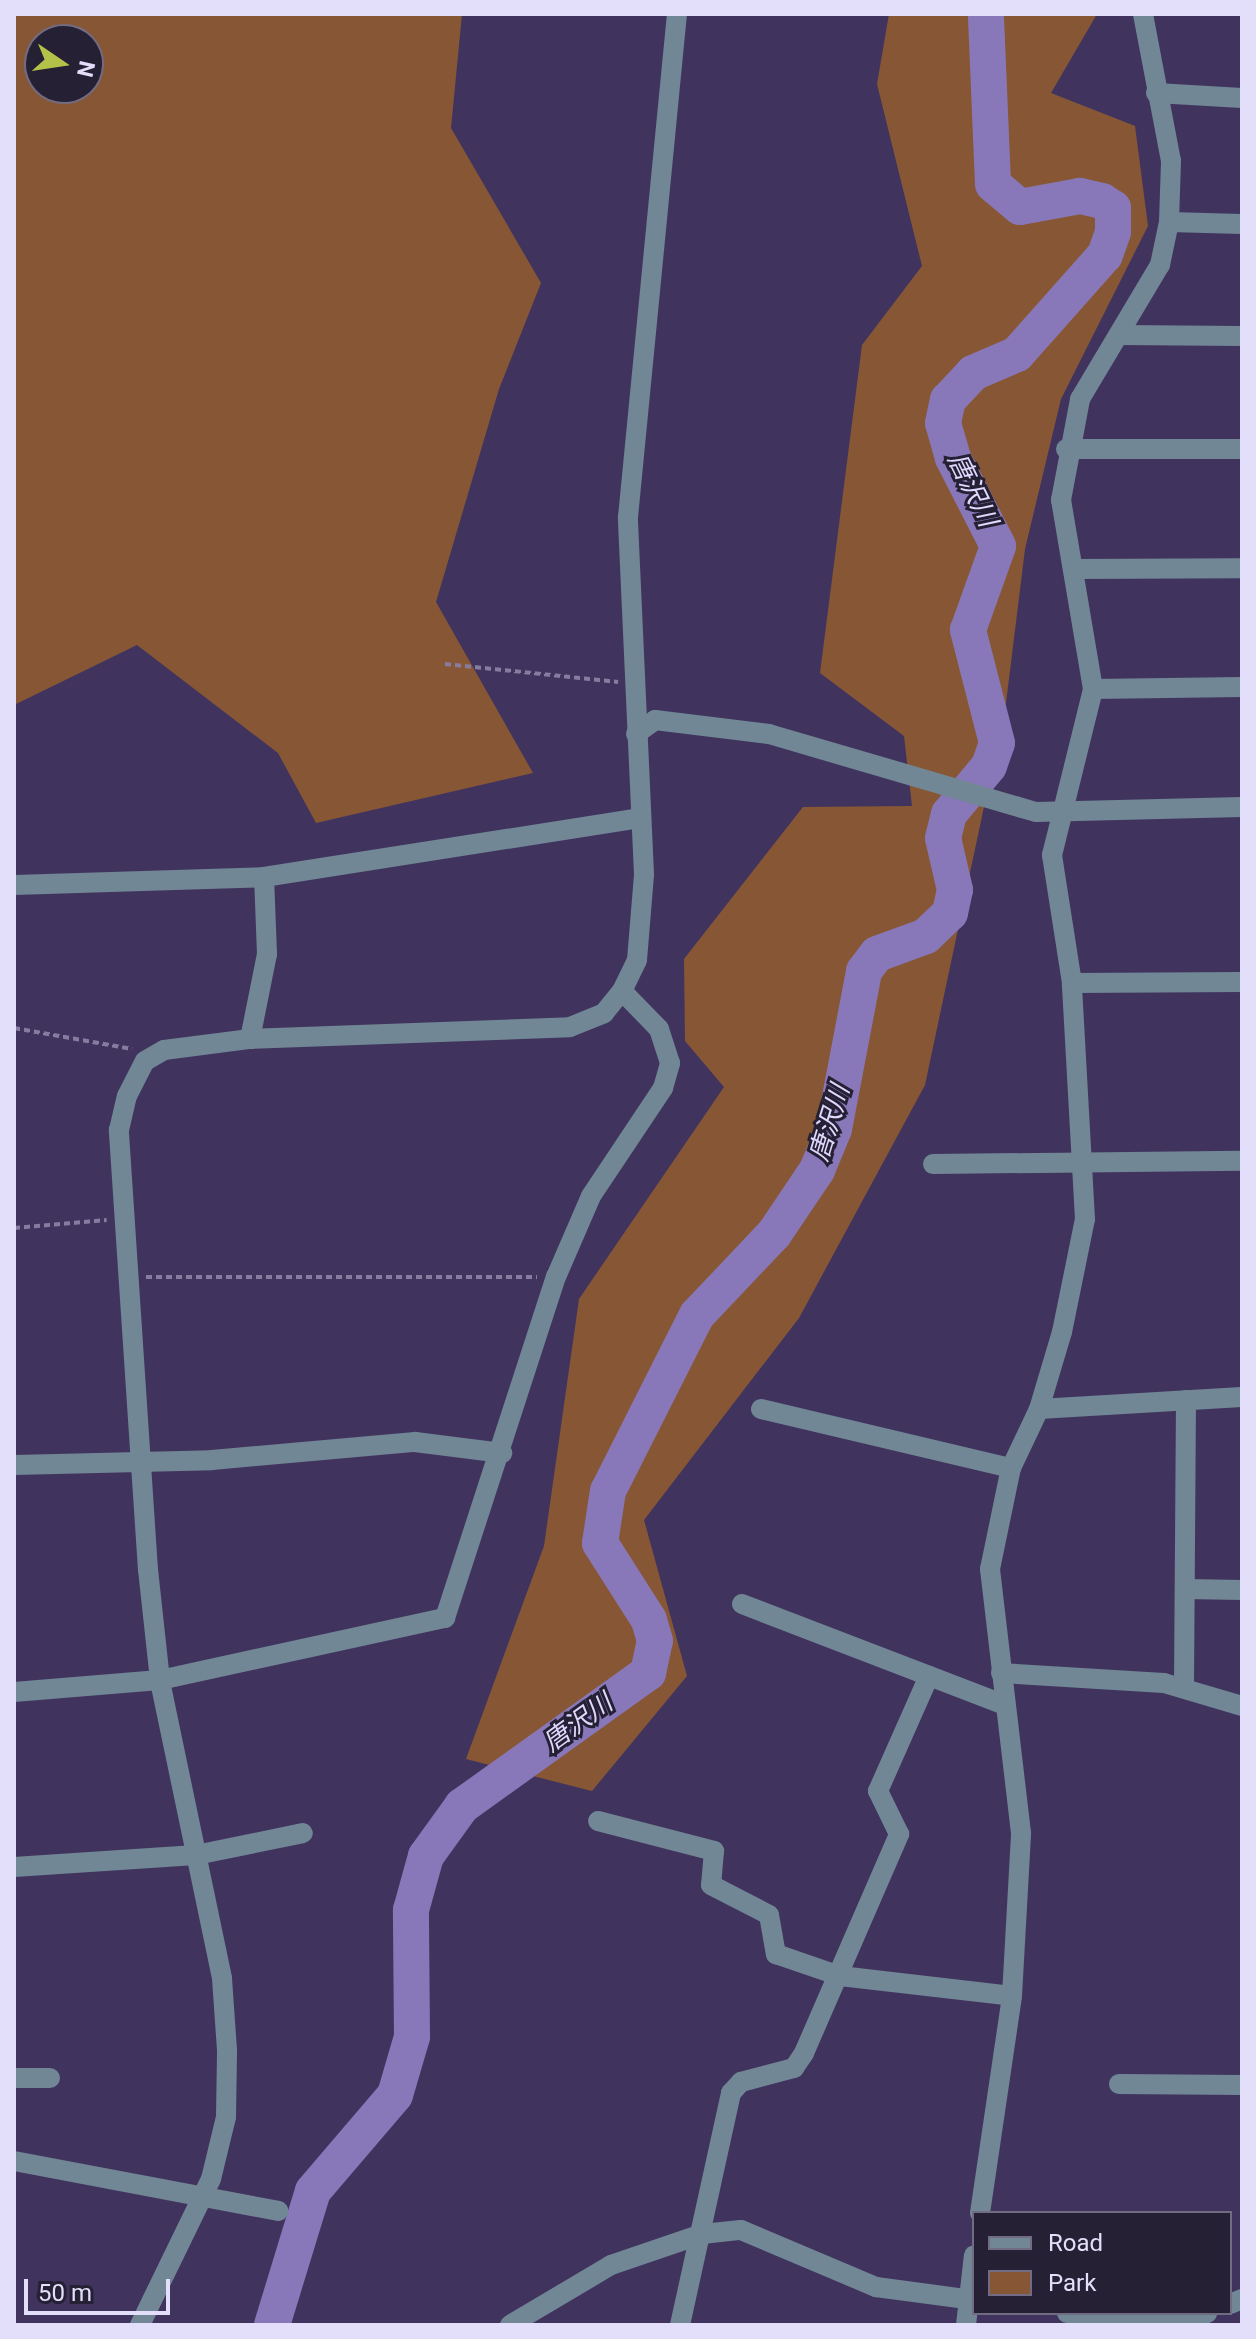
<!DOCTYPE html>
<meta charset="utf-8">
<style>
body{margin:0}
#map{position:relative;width:1256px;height:2339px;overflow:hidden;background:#40345f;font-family:Roboto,"Noto Sans JP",sans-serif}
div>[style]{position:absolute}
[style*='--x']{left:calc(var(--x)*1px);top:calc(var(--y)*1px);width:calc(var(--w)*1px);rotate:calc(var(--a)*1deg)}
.green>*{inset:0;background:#875735}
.river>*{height:36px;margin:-18px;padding:0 18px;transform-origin:18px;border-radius:18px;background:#8878b9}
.path>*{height:4px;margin-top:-2px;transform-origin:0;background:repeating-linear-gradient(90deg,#857ca0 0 6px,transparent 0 10px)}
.minor>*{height:20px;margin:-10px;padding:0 10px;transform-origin:10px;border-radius:10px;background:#718795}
span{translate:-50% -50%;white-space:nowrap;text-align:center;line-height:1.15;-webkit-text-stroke:6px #252034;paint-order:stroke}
.water-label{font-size:26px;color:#e0d9fe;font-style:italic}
.frame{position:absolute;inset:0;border:16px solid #e3def9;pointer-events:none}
.legend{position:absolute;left:972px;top:2211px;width:260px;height:104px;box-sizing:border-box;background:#252034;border:2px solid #716c83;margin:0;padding:10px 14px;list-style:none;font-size:24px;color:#e3def9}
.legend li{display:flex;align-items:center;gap:16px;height:40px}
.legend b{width:40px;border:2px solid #716c83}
.north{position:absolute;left:24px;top:24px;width:80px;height:80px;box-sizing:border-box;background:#252034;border:2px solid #716c83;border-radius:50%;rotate:103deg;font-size:22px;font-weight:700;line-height:32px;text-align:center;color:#e3def9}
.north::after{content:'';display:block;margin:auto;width:28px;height:36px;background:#b5c249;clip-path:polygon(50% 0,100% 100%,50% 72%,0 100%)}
.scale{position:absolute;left:24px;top:2279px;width:146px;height:36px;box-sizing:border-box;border:4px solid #e3def9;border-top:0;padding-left:10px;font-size:24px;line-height:28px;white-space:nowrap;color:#e3def9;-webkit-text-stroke:6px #252034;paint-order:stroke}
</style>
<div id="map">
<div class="green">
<i style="clip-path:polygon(evenodd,14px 14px,462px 14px,451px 128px,541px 283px,499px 389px,436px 602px,533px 773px,316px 823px,278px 753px,137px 645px,14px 705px,14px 14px,40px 40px,88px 40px,88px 88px,40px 88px,40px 40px)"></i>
<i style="clip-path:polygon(889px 14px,1097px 14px,1051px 93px,1135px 126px,1148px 226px,1061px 399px,1025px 549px,1006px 703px,925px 1085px,799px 1318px,644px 1520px,687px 1676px,592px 1791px,466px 1759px,544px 1546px,579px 1299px,724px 1087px,685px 1041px,684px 959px,803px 807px,912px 806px,904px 736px,820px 673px,862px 345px,922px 266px,877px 84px)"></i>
</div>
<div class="river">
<i style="--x:272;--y:2325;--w:140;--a:-73"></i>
<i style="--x:313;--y:2191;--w:126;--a:-49.5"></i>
<i style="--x:395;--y:2095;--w:60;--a:-73.7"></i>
<i style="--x:412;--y:2037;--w:127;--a:-90.5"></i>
<i style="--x:411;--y:1910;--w:56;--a:-74.5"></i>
<i style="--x:426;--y:1856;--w:62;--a:-54.2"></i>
<i style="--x:462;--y:1806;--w:229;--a:-35.6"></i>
<i style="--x:648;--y:1673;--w:33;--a:-78"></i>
<i style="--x:655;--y:1641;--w:22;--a:-106"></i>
<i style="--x:649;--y:1620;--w:91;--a:-122.5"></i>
<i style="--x:600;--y:1543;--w:53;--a:-81.3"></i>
<i style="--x:608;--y:1491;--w:197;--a:-63.2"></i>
<i style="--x:697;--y:1315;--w:112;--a:-46.5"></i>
<i style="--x:774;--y:1234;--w:77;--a:-56.1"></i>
<i style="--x:817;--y:1170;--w:44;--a:-67.5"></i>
<i style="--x:834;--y:1129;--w:161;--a:-79.2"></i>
<i style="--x:864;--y:971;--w:21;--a:-53"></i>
<i style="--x:877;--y:954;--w:52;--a:-20.2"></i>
<i style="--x:926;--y:936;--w:33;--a:-44"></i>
<i style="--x:950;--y:913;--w:24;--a:-78"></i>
<i style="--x:955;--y:890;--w:53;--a:-103"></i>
<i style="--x:943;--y:838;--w:25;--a:-76"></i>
<i style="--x:949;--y:814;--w:62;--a:-50.2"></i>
<i style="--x:989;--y:766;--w:24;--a:-71"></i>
<i style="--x:997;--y:743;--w:117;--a:-104.4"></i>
<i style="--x:968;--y:630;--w:89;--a:-70.3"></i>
<i style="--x:998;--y:546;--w:99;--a:-117.1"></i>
<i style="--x:953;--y:458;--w:36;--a:-106"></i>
<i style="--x:943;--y:423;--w:24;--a:-78"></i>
<i style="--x:948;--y:400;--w:37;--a:-47"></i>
<i style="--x:973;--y:373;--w:48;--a:-23.4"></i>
<i style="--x:1017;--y:354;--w:132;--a:-48.4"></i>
<i style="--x:1105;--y:255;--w:24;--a:-71"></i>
<i style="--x:1113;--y:232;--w:24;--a:-90"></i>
<i style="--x:1113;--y:208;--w:13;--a:-148"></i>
<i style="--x:1102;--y:201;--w:23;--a:-167"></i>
<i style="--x:1080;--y:196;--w:61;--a:169.6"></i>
<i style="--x:1020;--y:207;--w:35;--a:-140"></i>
<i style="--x:993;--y:184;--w:170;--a:-92.4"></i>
</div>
<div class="path">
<i style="--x:445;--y:664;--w:174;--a:5.9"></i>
<i style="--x:14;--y:1028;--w:120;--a:10.1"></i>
<i style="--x:14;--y:1228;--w:93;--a:-4.9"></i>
<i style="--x:146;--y:1277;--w:391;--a:0"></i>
</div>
<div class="minor">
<i style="--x:1156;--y:93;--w:86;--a:3.3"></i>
<i style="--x:1169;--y:222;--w:73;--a:1.6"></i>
<i style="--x:1119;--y:335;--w:123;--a:0.5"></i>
<i style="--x:1066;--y:449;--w:176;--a:0"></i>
<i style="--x:1075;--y:569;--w:167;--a:-0.3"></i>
<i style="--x:1093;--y:689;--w:149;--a:-0.8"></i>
<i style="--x:636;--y:734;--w:24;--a:-36"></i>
<i style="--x:655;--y:720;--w:115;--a:7"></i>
<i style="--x:769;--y:734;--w:278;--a:16.3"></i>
<i style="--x:1036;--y:812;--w:206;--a:-1.4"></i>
<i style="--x:14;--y:885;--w:250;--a:-1.8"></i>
<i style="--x:264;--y:877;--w:380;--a:-8.9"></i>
<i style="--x:1072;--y:983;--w:170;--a:-0.3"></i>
<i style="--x:250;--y:1039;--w:87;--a:-78.7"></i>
<i style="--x:267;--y:954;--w:77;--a:-92.2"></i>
<i style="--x:933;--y:1164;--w:309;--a:-0.6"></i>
<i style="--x:761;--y:1409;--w:257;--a:13.3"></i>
<i style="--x:1039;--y:1409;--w:203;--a:-3.4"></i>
<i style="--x:14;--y:1465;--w:198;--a:-1.4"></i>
<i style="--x:212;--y:1460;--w:204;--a:-5.1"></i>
<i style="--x:415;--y:1442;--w:88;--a:7.2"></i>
<i style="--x:1185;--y:1589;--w:57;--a:1"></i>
<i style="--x:742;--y:1604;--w:282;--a:21"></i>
<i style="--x:1001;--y:1673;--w:163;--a:3.5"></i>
<i style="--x:1164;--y:1683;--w:81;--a:16.4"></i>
<i style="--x:1184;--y:1686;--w:286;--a:-89.6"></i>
<i style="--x:14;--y:1692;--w:146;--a:-4.7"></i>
<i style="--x:160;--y:1680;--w:292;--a:-12.3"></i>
<i style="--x:445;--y:1618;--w:359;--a:-72"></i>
<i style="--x:556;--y:1277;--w:88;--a:-66.6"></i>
<i style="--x:591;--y:1196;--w:130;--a:-56.3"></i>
<i style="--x:663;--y:1088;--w:26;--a:-74"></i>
<i style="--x:670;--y:1063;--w:36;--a:-108"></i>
<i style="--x:659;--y:1029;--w:53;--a:-134.2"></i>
<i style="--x:598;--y:1821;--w:120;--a:14.5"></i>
<i style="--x:714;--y:1851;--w:34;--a:95"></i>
<i style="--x:711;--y:1885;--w:65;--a:27.3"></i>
<i style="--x:769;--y:1915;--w:40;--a:80"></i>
<i style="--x:776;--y:1954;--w:68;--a:19"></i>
<i style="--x:840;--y:1976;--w:173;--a:6.6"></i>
<i style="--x:14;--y:1867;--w:182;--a:-3.8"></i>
<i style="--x:196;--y:1855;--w:109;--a:-11.6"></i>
<i style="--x:14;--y:2078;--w:36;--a:0"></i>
<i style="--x:1119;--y:2084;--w:123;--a:0.5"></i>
<i style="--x:14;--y:2161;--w:269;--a:10.7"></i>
<i style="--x:980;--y:2213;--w:219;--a:-81.6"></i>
<i style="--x:1012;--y:1996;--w:163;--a:-86.8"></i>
<i style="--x:1021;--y:1833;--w:266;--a:-96.7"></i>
<i style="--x:990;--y:1569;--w:103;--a:-78.3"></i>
<i style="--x:1011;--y:1468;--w:65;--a:-64.6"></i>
<i style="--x:1039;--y:1409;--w:80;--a:-73.4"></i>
<i style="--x:1062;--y:1332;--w:115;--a:-78.5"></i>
<i style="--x:1085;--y:1219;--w:236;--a:-93.2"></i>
<i style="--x:1072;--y:983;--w:130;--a:-98.9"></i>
<i style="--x:1052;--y:855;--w:171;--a:-76.1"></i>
<i style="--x:1093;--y:689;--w:192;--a:-99.6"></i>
<i style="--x:1061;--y:500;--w:103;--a:-79.3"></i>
<i style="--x:1080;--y:399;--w:156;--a:-59.2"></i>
<i style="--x:1160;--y:265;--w:44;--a:-78.2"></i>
<i style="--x:1169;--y:222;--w:61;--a:-88.1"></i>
<i style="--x:1171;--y:161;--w:150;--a:-100.8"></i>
<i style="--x:1230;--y:2304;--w:13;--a:-23"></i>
<i style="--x:1067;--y:2313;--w:103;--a:4.4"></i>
<i style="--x:1170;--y:2321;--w:38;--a:-12"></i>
<i style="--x:140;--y:2325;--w:162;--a:-64.1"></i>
<i style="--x:211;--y:2179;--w:64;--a:-76.4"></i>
<i style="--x:226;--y:2117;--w:67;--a:-89.1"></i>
<i style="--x:227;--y:2050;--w:72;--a:-94"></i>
<i style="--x:222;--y:1978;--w:304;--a:-101.8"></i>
<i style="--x:160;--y:1680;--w:111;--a:-96.2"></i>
<i style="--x:148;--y:1570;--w:441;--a:-93.8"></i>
<i style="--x:119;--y:1130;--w:35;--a:-77"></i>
<i style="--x:127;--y:1096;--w:39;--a:-63"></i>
<i style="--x:145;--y:1061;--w:22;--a:-30"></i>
<i style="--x:164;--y:1050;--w:87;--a:-7.3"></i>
<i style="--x:250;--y:1039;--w:320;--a:-2.1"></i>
<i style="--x:570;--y:1027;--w:37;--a:-22"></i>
<i style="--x:604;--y:1013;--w:28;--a:-51"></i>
<i style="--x:622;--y:991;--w:34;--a:-64"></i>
<i style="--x:637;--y:960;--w:86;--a:-85.3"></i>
<i style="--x:644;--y:874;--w:357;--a:-92.6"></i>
<i style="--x:628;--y:517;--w:505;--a:-84.44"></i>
<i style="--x:510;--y:2325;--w:117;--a:-30.7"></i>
<i style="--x:611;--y:2265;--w:96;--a:-18.8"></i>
<i style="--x:702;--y:2234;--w:39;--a:-6"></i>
<i style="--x:741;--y:2230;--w:147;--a:22.9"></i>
<i style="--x:876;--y:2287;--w:99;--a:7.6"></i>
<i style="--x:680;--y:2325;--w:238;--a:-77.6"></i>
<i style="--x:731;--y:2093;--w:15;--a:-48"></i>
<i style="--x:741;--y:2082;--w:55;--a:-14.8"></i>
<i style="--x:794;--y:2068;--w:18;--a:-56"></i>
<i style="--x:804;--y:2053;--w:239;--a:-66.5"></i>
<i style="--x:899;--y:1834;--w:48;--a:-116"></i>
<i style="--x:878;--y:1791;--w:126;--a:-66.1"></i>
<i style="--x:966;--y:2325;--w:70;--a:-83.5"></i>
</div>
<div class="water-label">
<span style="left:972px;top:490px;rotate:64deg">唐沢川</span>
<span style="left:830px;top:1123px;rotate:-73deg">唐沢川</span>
<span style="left:578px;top:1723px;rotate:-36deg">唐沢川</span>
</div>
<div class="frame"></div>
<ul class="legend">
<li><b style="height:10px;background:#718795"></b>Road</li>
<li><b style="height:22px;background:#875735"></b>Park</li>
</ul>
<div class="north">N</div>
<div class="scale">50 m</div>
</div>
